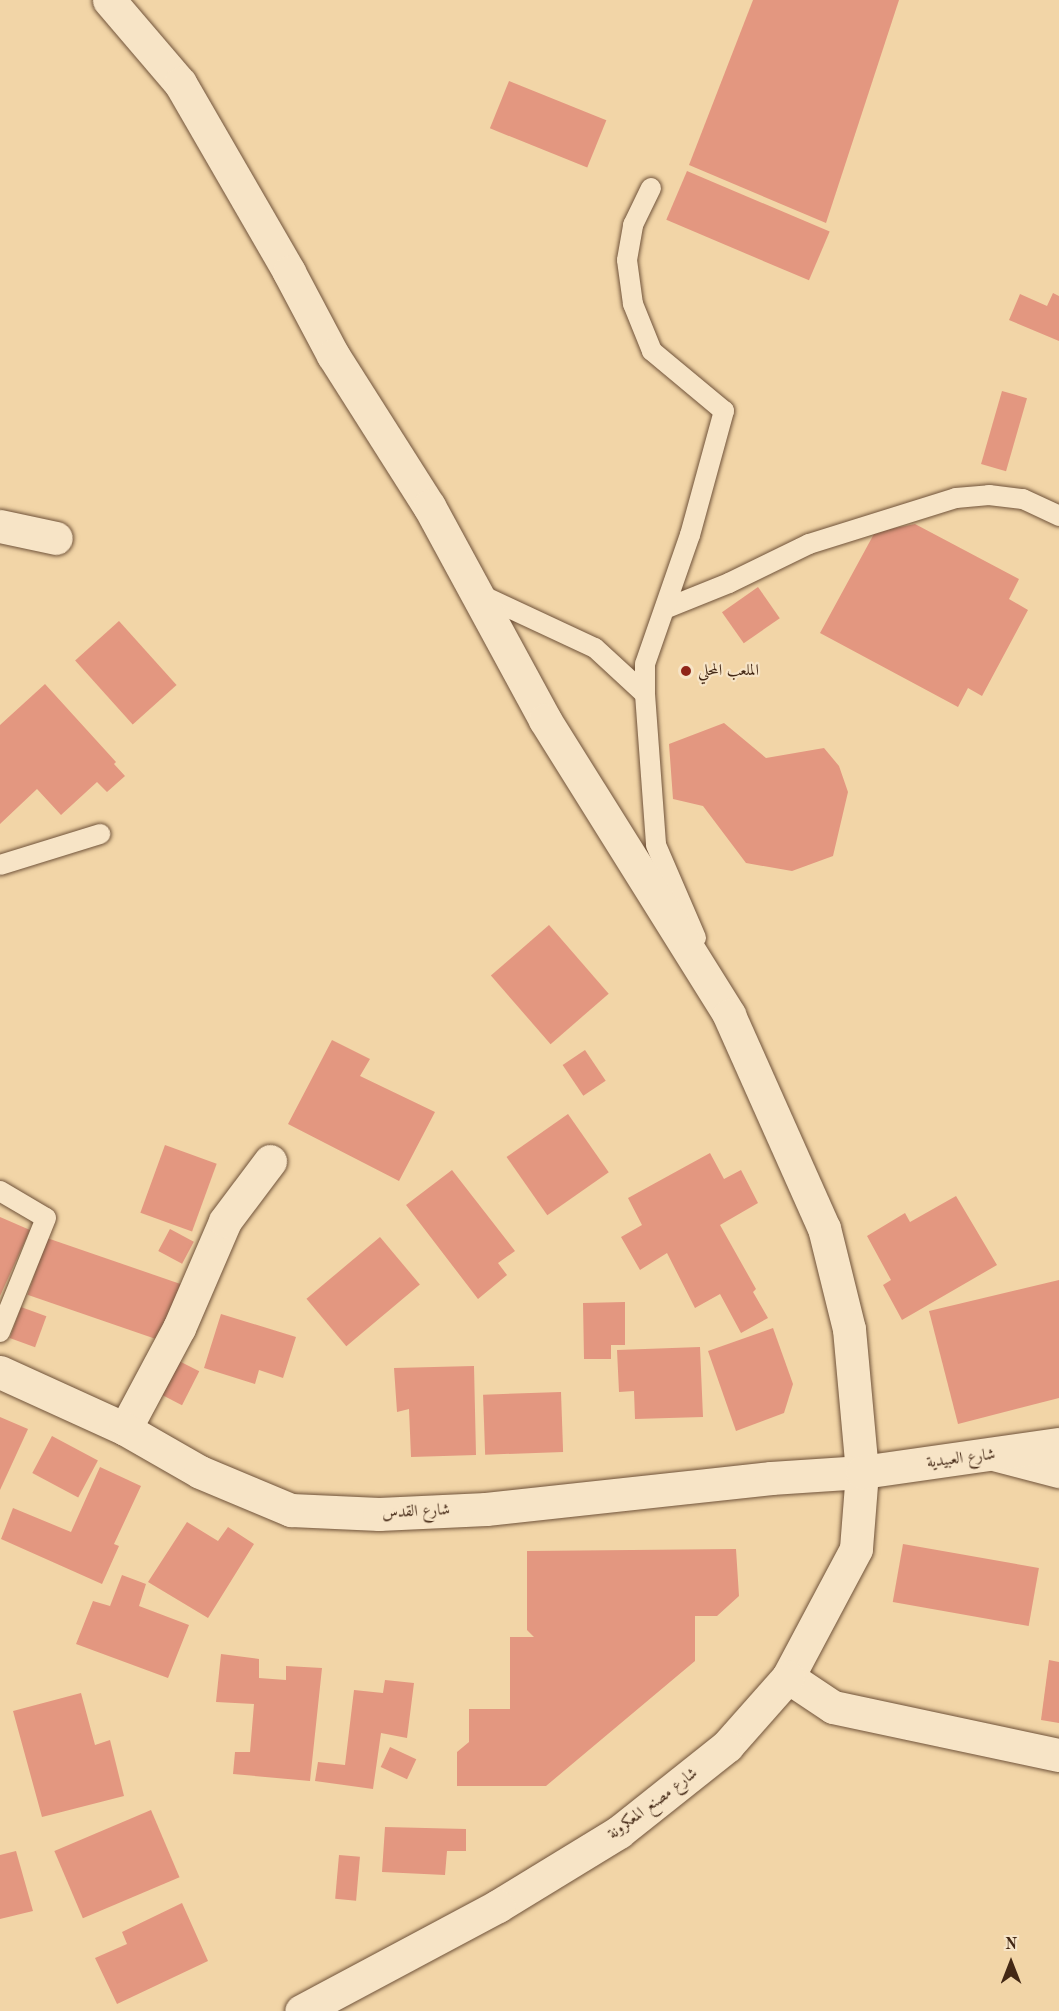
<!DOCTYPE html>
<meta charset="utf-8">
<style>
body{margin:0}
#map{position:relative;width:1059px;height:2011px;overflow:hidden;background:#f2d5a7;font-family:"Old Standard TT",Amiri,serif}
div>[style]{position:absolute}
[style*='--x']{left:calc(var(--x)*1px);top:calc(var(--y)*1px);width:calc(var(--w)*1px);rotate:calc(var(--a)*1deg)}
.building>*{inset:0;background:#e39780;transform-origin:0 0}
.roads{filter:drop-shadow(0 0 2px #70533a) drop-shadow(0 0 2px #70533a)}
.service>*{height:20px;margin:-10px;padding:0 10px;transform-origin:10px;border-radius:10px;background:#f7e4c6}
.minor>*{height:33px;margin:-16.5px;padding:0 16.5px;transform-origin:16.5px;border-radius:16.5px;background:#f7e4c6}
.tertiary>*{height:33px;margin:-16.5px;padding:0 16.5px;transform-origin:16.5px;border-radius:16.5px;background:#f7e4c6}
.secondary>*{height:33px;margin:-16.5px;padding:0 16.5px;transform-origin:16.5px;border-radius:16.5px;background:#f7e4c6}
.dots>*{width:16px;height:16px;translate:-50% -50%;box-sizing:border-box;border:3px solid #f7e4c6;border-radius:50%}
span{translate:-50% -50%;white-space:nowrap;text-align:center;line-height:1.15;-webkit-text-stroke:4.5px #f7e4c6;paint-order:stroke}
.poi-label{font-size:16px;color:#442815}
.left{translate:0 -50%;text-align:left}
.street-label{font-size:16px;color:#442815}
.north{position:absolute;left:981px;top:1933px;width:60px;height:60px;-webkit-text-stroke:4px #f7e4c6;paint-order:stroke;rotate:0deg;font-size:16px;font-weight:700;line-height:24px;text-align:center;color:#442815}
.north::after{content:'';display:block;margin:auto;width:21px;height:27px;background:#442815;clip-path:polygon(50% 0,100% 100%,50% 72%,0 100%)}
</style>
<div id="map">
<div class="building">
<i style="clip-path:polygon(753px 0,899px 0,826px 223px,689px 165px)"></i>
<i style="left:509px;top:81px;width:105px;height:51px;rotate:22deg"></i>
<i style="left:687px;top:171px;width:155px;height:53px;rotate:23deg"></i>
<i style="clip-path:polygon(1053px 293px,1059px 296px,1059px 341px,1009px 320px,1020px 294px,1047px 306px)"></i>
<i style="left:1002px;top:391px;width:26px;height:76px;rotate:16deg"></i>
<i style="clip-path:polygon(915px 524px,1019px 579px,1009px 599px,1028px 610px,982px 696px,968px 688px,958px 707px,820px 633px,875px 532px)"></i>
<i style="left:758px;top:587px;width:38px;height:44px;rotate:55deg"></i>
<i style="left:119px;top:621px;width:86px;height:59px;rotate:48deg"></i>
<i style="clip-path:polygon(45px 684px,116px 762px,114px 764px,125px 776px,107px 792px,97px 782px,61px 815px,37px 789px,0 824px,0 725px)"></i>
<i style="clip-path:polygon(724px 723px,766px 758px,824px 748px,839px 766px,848px 792px,833px 856px,792px 871px,746px 863px,703px 806px,673px 799px,669px 744px)"></i>
<i style="left:549px;top:925px;width:91px;height:77px;rotate:49deg"></i>
<i style="clip-path:polygon(332px 1040px,370px 1059px,360px 1076px,435px 1112px,399px 1181px,288px 1124px)"></i>
<i style="left:585px;top:1050px;width:37px;height:27px;rotate:56deg"></i>
<i style="left:568px;top:1114px;width:71px;height:75px;rotate:55deg"></i>
<i style="left:165px;top:1145px;width:55px;height:72px;rotate:20deg"></i>
<i style="clip-path:polygon(710px 1153px,724px 1179px,741px 1170px,758px 1203px,720px 1225px,756px 1289px,753px 1292px,768px 1318px,741px 1333px,720px 1294px,695px 1308px,667px 1253px,640px 1270px,621px 1237px,642px 1225px,628px 1198px)"></i>
<i style="clip-path:polygon(452px 1170px,515px 1251px,498px 1263px,507px 1275px,478px 1299px,406px 1205px)"></i>
<i style="clip-path:polygon(956px 1196px,997px 1265px,902px 1320px,883px 1285px,891px 1280px,867px 1236px,905px 1213px,910px 1222px)"></i>
<i style="clip-path:polygon(0 1217px,30px 1230px,0 1296px)"></i>
<i style="left:170px;top:1229px;width:27px;height:25px;rotate:28deg"></i>
<i style="left:380px;top:1237px;width:62px;height:96px;rotate:50deg"></i>
<i style="left:47px;top:1238px;width:145px;height:60px;rotate:19deg"></i>
<i style="clip-path:polygon(1059px 1280px,1059px 1398px,958px 1424px,929px 1311px)"></i>
<i style="clip-path:polygon(625px 1302px,625px 1345px,611px 1345px,611px 1359px,584px 1359px,583px 1303px)"></i>
<i style="left:21px;top:1307px;width:27px;height:33px;rotate:20deg"></i>
<i style="clip-path:polygon(221px 1314px,296px 1337px,283px 1378px,259px 1370px,255px 1384px,204px 1368px)"></i>
<i style="clip-path:polygon(773px 1328px,793px 1384px,784px 1413px,736px 1431px,708px 1351px)"></i>
<i style="clip-path:polygon(700px 1347px,703px 1417px,635px 1419px,634px 1391px,619px 1392px,617px 1350px)"></i>
<i style="left:177px;top:1360px;width:25px;height:38px;rotate:27deg"></i>
<i style="clip-path:polygon(474px 1366px,476px 1455px,411px 1457px,409px 1409px,397px 1412px,394px 1368px)"></i>
<i style="left:561px;top:1392px;width:60px;height:78px;rotate:88deg"></i>
<i style="clip-path:polygon(0 1417px,28px 1429px,0 1490px)"></i>
<i style="left:52px;top:1436px;width:52px;height:42px;rotate:28deg"></i>
<i style="clip-path:polygon(100px 1467px,141px 1486px,114px 1544px,119px 1546px,102px 1584px,1px 1539px,13px 1508px,71px 1532px)"></i>
<i style="clip-path:polygon(187px 1522px,218px 1541px,228px 1527px,254px 1544px,208px 1618px,148px 1582px)"></i>
<i style="left:903px;top:1544px;width:138px;height:59px;rotate:10deg"></i>
<i style="clip-path:polygon(736px 1549px,739px 1596px,717px 1616px,695px 1616px,695px 1661px,546px 1786px,457px 1786px,457px 1752px,469px 1742px,469px 1709px,510px 1709px,510px 1637px,534px 1637px,527px 1630px,527px 1551px)"></i>
<i style="clip-path:polygon(122px 1575px,146px 1584px,139px 1606px,189px 1625px,168px 1678px,76px 1644px,93px 1601px,110px 1606px)"></i>
<i style="clip-path:polygon(221px 1654px,259px 1659px,259px 1678px,286px 1680px,286px 1666px,322px 1668px,310px 1781px,233px 1774px,235px 1752px,250px 1752px,254px 1704px,216px 1702px)"></i>
<i style="clip-path:polygon(1049px 1660px,1059px 1662px,1059px 1723px,1041px 1720px)"></i>
<i style="clip-path:polygon(385px 1680px,414px 1683px,407px 1738px,381px 1733px,373px 1789px,315px 1781px,318px 1762px,345px 1765px,354px 1690px,383px 1693px)"></i>
<i style="clip-path:polygon(81px 1693px,95px 1745px,110px 1740px,124px 1796px,42px 1817px,13px 1711px)"></i>
<i style="left:390px;top:1747px;width:29px;height:22px;rotate:25deg"></i>
<i style="left:151px;top:1810px;width:73px;height:105px;rotate:67deg"></i>
<i style="clip-path:polygon(385px 1827px,466px 1829px,466px 1851px,447px 1851px,445px 1875px,382px 1872px)"></i>
<i style="clip-path:polygon(16px 1851px,33px 1911px,0 1919px,0 1855px)"></i>
<i style="left:339px;top:1855px;width:21px;height:44px;rotate:5deg"></i>
<i style="clip-path:polygon(182px 1903px,208px 1961px,117px 2004px,95px 1958px,127px 1944px,122px 1932px)"></i>
</div>
<div class="roads">
<div class="service">
<i style="--x:477;--y:593;--w:130;--a:25"></i>
<i style="--x:595;--y:648;--w:68;--a:42.6"></i>
<i style="--x:645;--y:694;--w:151;--a:85.8"></i>
<i style="--x:656;--y:845;--w:101;--a:66.7"></i>
<i style="--x:667;--y:608;--w:67;--a:-22"></i>
<i style="--x:729;--y:583;--w:89;--a:-26"></i>
<i style="--x:809;--y:544;--w:154;--a:-17.4"></i>
<i style="--x:956;--y:498;--w:33;--a:-5"></i>
<i style="--x:989;--y:495;--w:34;--a:7"></i>
<i style="--x:1023;--y:499;--w:40;--a:25"></i>
<i style="--x:645;--y:694;--w:30;--a:-90"></i>
<i style="--x:645;--y:664;--w:137;--a:-70.8"></i>
<i style="--x:690;--y:535;--w:129;--a:-74.7"></i>
<i style="--x:724;--y:411;--w:94;--a:-140.2"></i>
<i style="--x:652;--y:351;--w:51;--a:-112"></i>
<i style="--x:633;--y:304;--w:44;--a:-97.8"></i>
<i style="--x:627;--y:260;--w:36;--a:-80"></i>
<i style="--x:633;--y:225;--w:41;--a:-64.1"></i>
<i style="--x:0;--y:865;--w:105;--a:-17.2"></i>
<i style="--x:0;--y:1191;--w:53;--a:30.4"></i>
<i style="--x:46;--y:1218;--w:123;--a:112"></i>
</div>
<div class="minor">
<i style="--x:0;--y:526;--w:57;--a:12.1"></i>
<i style="--x:125;--y:1429;--w:115;--a:-61.9"></i>
<i style="--x:179;--y:1328;--w:116;--a:-66.7"></i>
<i style="--x:225;--y:1221;--w:75;--a:-53.1"></i>
<i style="--x:997;--y:1455;--w:64;--a:14.5"></i>
<i style="--x:788;--y:1677;--w:54;--a:33.7"></i>
<i style="--x:833;--y:1707;--w:231;--a:12"></i>
</div>
<div class="tertiary">
<i style="--x:109;--y:0;--w:109;--a:49.5"></i>
<i style="--x:180;--y:83;--w:218;--a:60"></i>
<i style="--x:289;--y:272;--w:94;--a:62.1"></i>
<i style="--x:333;--y:355;--w:179;--a:57.6"></i>
<i style="--x:429;--y:506;--w:243;--a:61.5"></i>
<i style="--x:545;--y:720;--w:348;--a:58"></i>
<i style="--x:729;--y:1015;--w:233;--a:66"></i>
<i style="--x:824;--y:1228;--w:104;--a:76.1"></i>
<i style="--x:849;--y:1329;--w:144;--a:84.8"></i>
<i style="--x:862;--y:1472;--w:77;--a:94.5"></i>
<i style="--x:856;--y:1549;--w:145;--a:118"></i>
<i style="--x:788;--y:1677;--w:92;--a:131.5"></i>
<i style="--x:727;--y:1746;--w:138;--a:141.5"></i>
<i style="--x:619;--y:1832;--w:142;--a:148.6"></i>
<i style="--x:498;--y:1906;--w:223;--a:151.9"></i>
</div>
<div class="secondary">
<i style="--x:0;--y:1372;--w:137;--a:24.5"></i>
<i style="--x:125;--y:1429;--w:86;--a:29.8"></i>
<i style="--x:200;--y:1472;--w:99;--a:22.7"></i>
<i style="--x:291;--y:1510;--w:88;--a:2.6"></i>
<i style="--x:379;--y:1514;--w:107;--a:-2.7"></i>
<i style="--x:486;--y:1509;--w:287;--a:-6.2"></i>
<i style="--x:771;--y:1478;--w:91;--a:-3.8"></i>
<i style="--x:862;--y:1472;--w:199;--a:-8.1"></i>
</div>
</div>
<div class="dots">
<i style="left:686px;top:671px;background:#8f2418"></i>
</div>
<div class="poi-label">
<span class="left" style="left:698px;top:671px">الملعب المحلي</span>
</div>
<div class="street-label">
<span style="left:961px;top:1459px;rotate:-7deg">شارع العبيدية</span>
<span style="left:416px;top:1512px;rotate:-3deg">شارع القدس</span>
<span style="left:653px;top:1804px;rotate:-37deg">شارع مصنع المعكرونة</span>
</div>
<div class="north">N</div>
</div>
